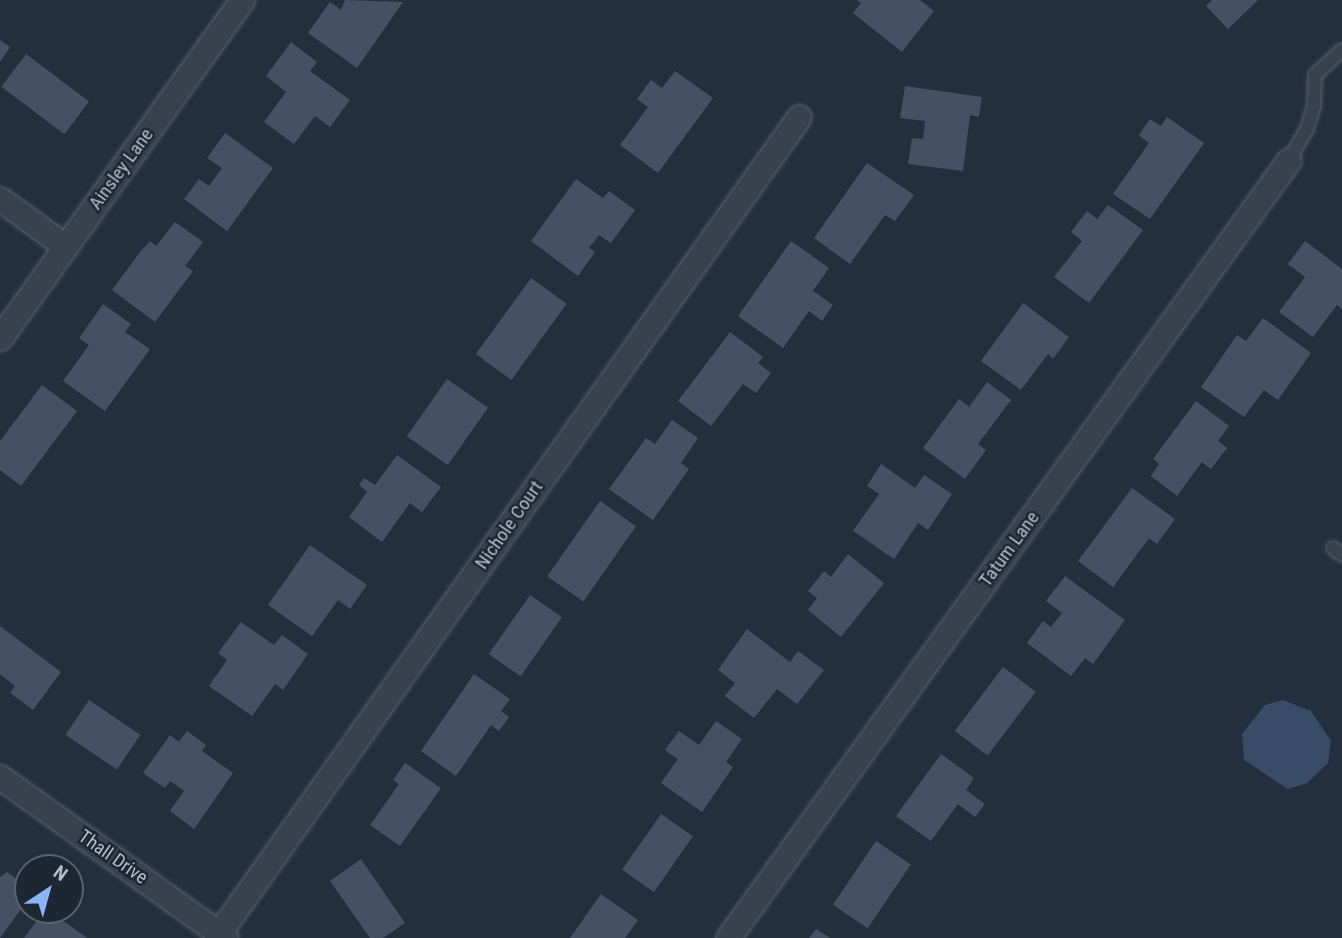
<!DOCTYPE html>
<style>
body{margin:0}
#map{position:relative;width:1342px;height:938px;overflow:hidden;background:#242f3e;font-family:"Roboto Condensed",sans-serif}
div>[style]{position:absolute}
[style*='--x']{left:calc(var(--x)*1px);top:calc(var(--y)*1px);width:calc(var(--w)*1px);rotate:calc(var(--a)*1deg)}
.water>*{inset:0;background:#394c67}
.building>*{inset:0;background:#455162;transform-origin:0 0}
.roads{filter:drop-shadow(0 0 2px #565f6c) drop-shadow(0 0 2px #565f6c)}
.service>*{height:12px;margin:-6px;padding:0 6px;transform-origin:6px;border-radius:6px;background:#38414e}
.minor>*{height:23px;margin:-11.5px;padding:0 11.5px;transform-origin:11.5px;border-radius:11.5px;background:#38414e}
span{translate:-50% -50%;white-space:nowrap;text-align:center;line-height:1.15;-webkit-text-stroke:5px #1d2633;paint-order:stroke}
.street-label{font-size:19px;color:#b4bcc9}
.north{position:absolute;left:14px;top:854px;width:70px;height:70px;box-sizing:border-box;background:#1d2633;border:2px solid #59626f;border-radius:50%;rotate:36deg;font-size:19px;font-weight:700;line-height:28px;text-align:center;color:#b4bcc9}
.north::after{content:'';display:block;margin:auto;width:24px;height:32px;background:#8ab4f8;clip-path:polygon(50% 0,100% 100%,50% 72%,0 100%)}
</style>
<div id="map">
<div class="water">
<i style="clip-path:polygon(1283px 700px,1311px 711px,1331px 741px,1328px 763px,1307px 783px,1288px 789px,1244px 760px,1242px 734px,1265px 705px)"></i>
</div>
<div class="building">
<i style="clip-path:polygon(345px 0,403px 2px,357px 68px,308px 33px,330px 2px,341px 10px)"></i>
<i style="clip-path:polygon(857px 0,920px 0,934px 11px,902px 52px,853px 13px,861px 3px)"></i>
<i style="clip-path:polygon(1212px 0,1258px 0,1228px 29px,1206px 6px)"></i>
<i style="clip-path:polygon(0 40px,10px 47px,0 62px)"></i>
<i style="clip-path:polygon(291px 42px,317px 62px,310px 71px,350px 100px,330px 127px,315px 116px,294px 144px,264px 122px,286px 92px,266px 76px)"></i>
<i style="left:26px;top:54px;width:79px;height:41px;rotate:37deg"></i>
<i style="clip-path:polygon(675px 71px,713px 98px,658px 173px,620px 145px,648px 107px,637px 99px,651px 80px,662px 88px)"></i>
<i style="clip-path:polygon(905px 86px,982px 97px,979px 117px,970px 115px,963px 171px,908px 164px,912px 138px,923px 139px,925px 121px,900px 118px)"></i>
<i style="clip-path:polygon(1167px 117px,1204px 143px,1150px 219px,1113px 194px,1149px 143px,1139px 135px,1150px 119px,1161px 126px)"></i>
<i style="clip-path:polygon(225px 133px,273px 168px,227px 231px,184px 199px,199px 179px,209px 186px,222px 168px,207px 158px)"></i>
<i style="clip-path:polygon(867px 163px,914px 195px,895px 221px,885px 215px,850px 264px,814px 238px)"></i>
<i style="clip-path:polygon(576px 179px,603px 198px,609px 191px,635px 210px,611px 243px,599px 235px,589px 248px,595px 252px,578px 276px,531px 241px)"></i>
<i style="clip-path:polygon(1108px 205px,1143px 230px,1089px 303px,1054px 277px,1082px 241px,1071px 232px,1087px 211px,1097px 219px)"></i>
<i style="clip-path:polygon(175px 222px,203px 242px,185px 266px,193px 271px,155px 322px,112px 290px,140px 252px,150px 241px,156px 246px)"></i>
<i style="clip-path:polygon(791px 241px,829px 268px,813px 291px,833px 305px,822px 321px,809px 311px,783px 348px,738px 316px)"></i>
<i style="clip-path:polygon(1305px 241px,1342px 269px,1342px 309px,1337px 305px,1313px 337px,1279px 312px,1305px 277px,1288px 264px)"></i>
<i style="left:531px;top:278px;width:44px;height:94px;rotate:36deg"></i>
<i style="clip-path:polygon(1023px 303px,1069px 337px,1053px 359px,1048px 354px,1021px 390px,981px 361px)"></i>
<i style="clip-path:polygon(103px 304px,131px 324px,125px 332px,150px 349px,105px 411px,63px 381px,89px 345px,79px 338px)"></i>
<i style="clip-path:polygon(1263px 318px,1311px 353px,1278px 400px,1264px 390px,1244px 417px,1201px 387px,1237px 335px,1246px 341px)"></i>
<i style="clip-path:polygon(730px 332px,763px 357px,758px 363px,771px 373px,756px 393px,743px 384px,711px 426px,678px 401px)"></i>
<i style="left:447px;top:379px;width:50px;height:70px;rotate:35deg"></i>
<i style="clip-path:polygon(987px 382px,1011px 400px,978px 444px,986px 450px,965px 479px,923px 448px,959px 399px,969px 407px)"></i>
<i style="clip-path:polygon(42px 385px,77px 411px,21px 486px,0 470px,0 441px)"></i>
<i style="clip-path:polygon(1196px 401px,1229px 426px,1218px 441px,1227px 448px,1211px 469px,1202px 462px,1177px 496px,1151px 476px,1159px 464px,1153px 459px)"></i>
<i style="clip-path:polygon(672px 420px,698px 438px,681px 463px,689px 469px,653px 520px,609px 489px,646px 438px,655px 444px)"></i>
<i style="clip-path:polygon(397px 455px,441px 487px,422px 512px,410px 503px,382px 542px,349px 517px,367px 492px,359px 485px,364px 478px,375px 485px)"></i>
<i style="clip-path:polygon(881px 464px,915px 488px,924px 475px,952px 494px,928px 530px,918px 523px,894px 559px,853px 531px,879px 494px,867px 486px)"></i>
<i style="clip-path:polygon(1132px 488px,1175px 519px,1157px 544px,1149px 538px,1113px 587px,1078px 561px)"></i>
<i style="left:600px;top:501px;width:44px;height:92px;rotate:35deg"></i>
<i style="clip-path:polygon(310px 545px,367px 585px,350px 609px,338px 600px,312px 636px,268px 605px)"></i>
<i style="clip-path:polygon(848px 554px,884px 583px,841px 637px,808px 610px,817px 598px,808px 591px,824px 571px,831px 577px)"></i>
<i style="clip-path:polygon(1065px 576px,1125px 620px,1093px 664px,1085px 658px,1071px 676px,1027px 643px,1043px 621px,1051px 627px,1062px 613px,1046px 601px)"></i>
<i style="left:530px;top:595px;width:39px;height:72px;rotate:35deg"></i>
<i style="clip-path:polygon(241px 622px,274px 645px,282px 635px,308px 654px,283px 690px,275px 684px,252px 716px,209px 686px,227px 660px,218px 653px)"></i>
<i style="clip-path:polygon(0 626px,61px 672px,33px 710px,10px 693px,15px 686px,0 674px)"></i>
<i style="clip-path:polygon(747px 629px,790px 662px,798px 651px,824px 670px,797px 704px,777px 689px,754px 718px,725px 696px,735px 683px,718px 670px)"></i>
<i style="left:1003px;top:667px;width:41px;height:80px;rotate:37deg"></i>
<i style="clip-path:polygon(474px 674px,510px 699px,501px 711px,509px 717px,499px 731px,491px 725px,456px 776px,421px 751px)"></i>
<i style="left:89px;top:700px;width:62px;height:42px;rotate:34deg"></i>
<i style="clip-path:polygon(716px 721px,742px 739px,726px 762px,733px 767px,702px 812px,661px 783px,678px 759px,665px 750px,679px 731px,699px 745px)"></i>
<i style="clip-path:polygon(187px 731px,206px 745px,202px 751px,233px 773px,194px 829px,170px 811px,184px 791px,170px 781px,165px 788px,143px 773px,170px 735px,179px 742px)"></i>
<i style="clip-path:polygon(941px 754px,974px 778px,966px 790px,985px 804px,975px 817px,958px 804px,931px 841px,896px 816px)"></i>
<i style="clip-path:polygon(405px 763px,441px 788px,400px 846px,370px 825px,399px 784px,393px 780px)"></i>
<i style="left:661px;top:814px;width:39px;height:68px;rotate:35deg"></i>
<i style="left:876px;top:841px;width:42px;height:77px;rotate:34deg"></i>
<i style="clip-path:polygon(361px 859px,405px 923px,383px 938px,370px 938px,330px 881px)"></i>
<i style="clip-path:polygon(7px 872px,28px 887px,28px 900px,0 938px,0 877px)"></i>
<i style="clip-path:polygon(601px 894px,638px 920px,625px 938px,570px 938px)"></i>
<i style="clip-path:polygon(45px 910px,48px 910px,87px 938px,24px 938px)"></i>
<i style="clip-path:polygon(816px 929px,830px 938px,809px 938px)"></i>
</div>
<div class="roads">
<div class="service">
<i style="--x:1289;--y:160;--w:36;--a:-60"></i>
<i style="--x:1307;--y:129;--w:24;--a:-73"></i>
<i style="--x:1314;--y:106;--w:31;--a:-88"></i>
<i style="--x:1315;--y:75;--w:37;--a:-43"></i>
<i style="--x:1333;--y:548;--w:11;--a:38"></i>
</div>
<div class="minor">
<i style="--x:0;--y:199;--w:80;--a:35.9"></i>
<i style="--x:0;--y:338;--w:416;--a:-54.4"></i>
<i style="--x:0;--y:777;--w:277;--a:35.5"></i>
<i style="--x:219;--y:933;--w:1001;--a:-54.6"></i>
<i style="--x:728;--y:938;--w:959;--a:-54.21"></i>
</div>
</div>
<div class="street-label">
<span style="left:121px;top:169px;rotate:-54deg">Ainsley Lane</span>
<span style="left:509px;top:525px;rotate:-55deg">Nichole Court</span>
<span style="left:1009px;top:549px;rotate:-54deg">Tatum Lane</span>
<span style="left:113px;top:857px;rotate:35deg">Thall Drive</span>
</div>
<div class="north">N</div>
</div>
